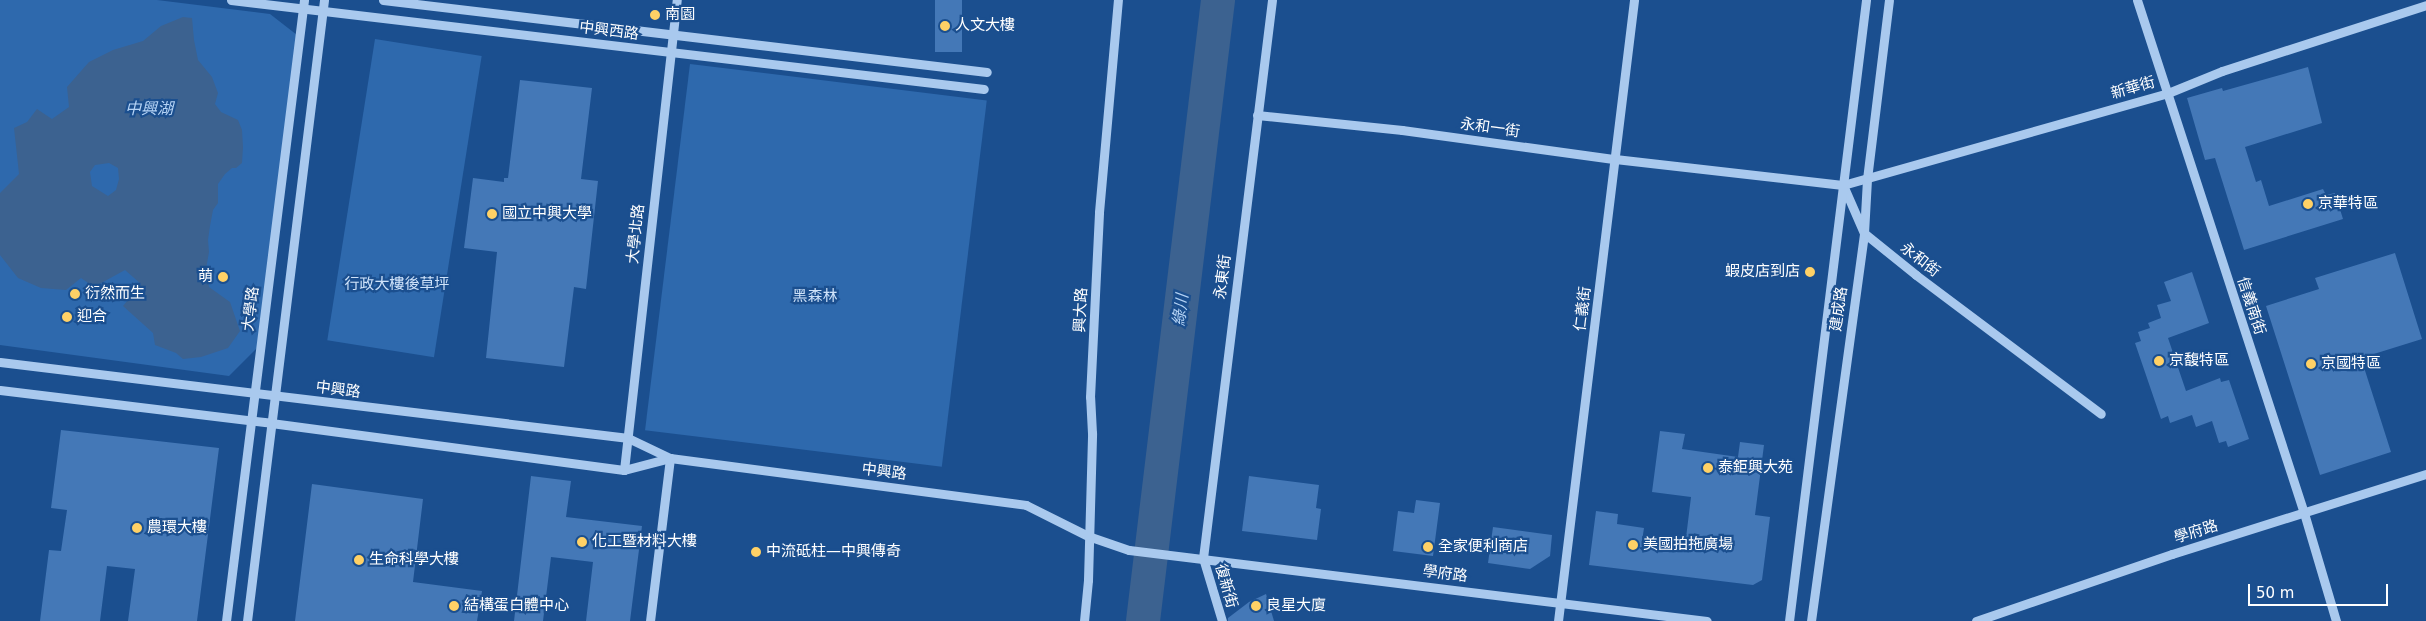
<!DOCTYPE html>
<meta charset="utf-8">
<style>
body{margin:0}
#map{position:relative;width:2426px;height:621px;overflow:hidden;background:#1b4f8f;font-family:"DejaVu Sans","Noto Sans TC",sans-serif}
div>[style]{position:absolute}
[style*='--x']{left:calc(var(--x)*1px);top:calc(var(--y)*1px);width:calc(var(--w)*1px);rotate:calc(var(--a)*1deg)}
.green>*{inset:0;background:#2e69ad;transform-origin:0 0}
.water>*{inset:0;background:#3c6290}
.river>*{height:34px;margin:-17px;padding:0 17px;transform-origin:17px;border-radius:17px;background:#3c6290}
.building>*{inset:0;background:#4478b7;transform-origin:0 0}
.minor>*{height:9px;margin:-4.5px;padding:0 4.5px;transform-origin:4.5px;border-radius:4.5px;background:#a9c9ee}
.dots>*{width:14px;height:14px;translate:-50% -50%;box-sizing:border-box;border:2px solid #1b4f8f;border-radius:50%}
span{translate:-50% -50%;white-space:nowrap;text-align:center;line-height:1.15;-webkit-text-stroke:4.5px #1b4f8f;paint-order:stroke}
.poi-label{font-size:15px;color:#fff}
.left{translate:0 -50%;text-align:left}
.right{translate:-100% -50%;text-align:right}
.street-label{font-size:15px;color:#fff}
.park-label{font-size:15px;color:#cfe3fa}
.water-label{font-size:16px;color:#b5d3f5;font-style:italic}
.scale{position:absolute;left:2248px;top:584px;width:140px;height:22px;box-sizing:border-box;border:2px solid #fff;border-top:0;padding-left:6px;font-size:15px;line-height:18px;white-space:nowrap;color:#fff;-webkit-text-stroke:4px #1b4f8f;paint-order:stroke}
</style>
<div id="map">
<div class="green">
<i style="clip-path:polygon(0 0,157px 0,270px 14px,297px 35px,260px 345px,229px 376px,0 345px)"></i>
<i style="left:375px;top:39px;width:108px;height:305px;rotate:9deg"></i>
<i style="left:690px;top:64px;width:299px;height:369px;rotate:7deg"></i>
</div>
<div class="water">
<i style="clip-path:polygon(evenodd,183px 17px,192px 18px,194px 40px,198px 60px,212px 77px,218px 93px,215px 104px,221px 112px,238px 120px,242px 130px,243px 147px,242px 163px,236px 168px,232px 168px,225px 174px,218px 184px,218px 203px,213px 210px,210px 226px,208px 240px,209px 252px,206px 269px,209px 287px,230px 302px,240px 331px,228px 348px,201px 357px,183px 359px,176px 353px,155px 345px,153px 333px,123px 306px,141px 284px,125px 270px,94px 287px,81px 278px,66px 290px,41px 288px,18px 278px,0 255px,0 193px,19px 174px,14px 128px,27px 122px,37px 109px,52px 119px,69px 107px,67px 87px,89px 62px,113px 50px,143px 41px,161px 26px,183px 17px,109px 163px,118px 168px,119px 179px,116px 190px,108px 196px,92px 186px,90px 172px,95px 165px,109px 163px)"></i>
</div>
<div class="river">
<i style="--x:1143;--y:621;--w:626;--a:-83.11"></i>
</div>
<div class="building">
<i style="left:935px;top:0;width:27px;height:52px"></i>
<i style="clip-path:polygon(2308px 67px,2322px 123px,2245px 147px,2256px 182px,2261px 180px,2269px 206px,2323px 189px,2326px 195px,2335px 193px,2343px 219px,2244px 250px,2215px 158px,2205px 160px,2187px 98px,2222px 88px,2223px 91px)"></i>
<i style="clip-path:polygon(520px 80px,592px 88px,581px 179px,598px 181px,586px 289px,574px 287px,564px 367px,486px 358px,497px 252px,464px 248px,473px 178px,504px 182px,504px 178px,508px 178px)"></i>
<i style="clip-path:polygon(2395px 253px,2422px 339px,2361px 358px,2391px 452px,2320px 475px,2266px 306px,2319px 289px,2315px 278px)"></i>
<i style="clip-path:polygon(2192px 272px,2209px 323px,2168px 338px,2186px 391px,2220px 378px,2221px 382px,2229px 380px,2249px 439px,2228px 447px,2226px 441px,2219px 443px,2212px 421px,2196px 427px,2192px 415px,2170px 423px,2168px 416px,2161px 419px,2135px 343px,2141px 341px,2138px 332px,2150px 328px,2148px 323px,2161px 318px,2157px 305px,2171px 301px,2164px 282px)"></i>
<i style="clip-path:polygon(61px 430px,219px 448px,197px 621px,128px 621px,135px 569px,107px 566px,100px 621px,40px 621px,49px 550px,61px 551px,67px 510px,51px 508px)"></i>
<i style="clip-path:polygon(1660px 431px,1685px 434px,1682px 449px,1738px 457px,1740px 442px,1764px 445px,1755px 515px,1770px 517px,1762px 580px,1753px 585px,1589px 565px,1596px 511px,1618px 514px,1617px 524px,1644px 528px,1642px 541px,1685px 546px,1691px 497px,1652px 492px)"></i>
<i style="clip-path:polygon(531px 476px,571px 481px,566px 517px,642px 526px,630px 621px,586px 621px,593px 562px,551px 557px,543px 621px,514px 621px)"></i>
<i style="clip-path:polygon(1249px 476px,1319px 485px,1316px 508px,1321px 509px,1317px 540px,1242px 531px)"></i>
<i style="clip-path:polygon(312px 484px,423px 499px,413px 582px,482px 591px,477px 621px,295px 621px)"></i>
<i style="clip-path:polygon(1416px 500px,1440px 503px,1433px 556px,1393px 551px,1398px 511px,1414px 513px)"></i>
<i style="clip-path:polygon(1493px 527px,1552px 535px,1550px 556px,1530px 569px,1488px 563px)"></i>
<i style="clip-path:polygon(1266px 594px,1274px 621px,1228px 621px,1228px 618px,1249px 602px)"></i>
</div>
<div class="minor">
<i style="--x:231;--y:0;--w:758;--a:6.74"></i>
<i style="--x:383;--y:0;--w:608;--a:6.8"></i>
<i style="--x:2137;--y:0;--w:539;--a:71.97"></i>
<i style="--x:2304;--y:513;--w:113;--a:73.5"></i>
<i style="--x:1257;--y:115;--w:146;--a:5.9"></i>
<i style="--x:1402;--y:130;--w:215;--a:7.8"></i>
<i style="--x:1615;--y:159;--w:229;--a:6.5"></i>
<i style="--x:1843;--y:185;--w:52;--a:66.4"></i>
<i style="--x:1864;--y:233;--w:67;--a:38.9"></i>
<i style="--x:1916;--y:275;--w:231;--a:36.9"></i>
<i style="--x:1843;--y:185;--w:338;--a:-15.8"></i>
<i style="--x:2168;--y:93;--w:58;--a:-22.2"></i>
<i style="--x:2222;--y:71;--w:214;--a:-17.9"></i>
<i style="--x:0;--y:362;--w:633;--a:6.9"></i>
<i style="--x:628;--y:438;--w:47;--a:25.5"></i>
<i style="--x:670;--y:458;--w:359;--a:7.5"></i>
<i style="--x:1026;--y:505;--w:69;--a:26.6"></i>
<i style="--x:1088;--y:536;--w:43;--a:18.9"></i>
<i style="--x:1129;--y:550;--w:582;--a:7"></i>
<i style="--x:0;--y:390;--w:273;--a:6.9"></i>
<i style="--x:271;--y:423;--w:356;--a:7.6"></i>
<i style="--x:624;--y:470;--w:48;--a:-14.6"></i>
<i style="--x:624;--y:470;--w:473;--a:-83.6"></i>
<i style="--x:226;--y:621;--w:626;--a:-82.84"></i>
<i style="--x:247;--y:621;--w:626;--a:-82.93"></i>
<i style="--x:650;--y:621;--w:164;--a:-83"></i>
<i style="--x:1084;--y:621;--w:41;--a:-84.4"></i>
<i style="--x:1088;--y:580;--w:147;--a:-88.4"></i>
<i style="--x:1092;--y:433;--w:36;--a:-93"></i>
<i style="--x:1090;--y:397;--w:185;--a:-87.2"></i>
<i style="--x:1099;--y:212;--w:213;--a:-84.9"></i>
<i style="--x:1222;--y:621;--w:66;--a:-106.8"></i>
<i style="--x:1203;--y:558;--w:562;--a:-82.95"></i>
<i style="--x:1558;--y:621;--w:626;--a:-83.02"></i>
<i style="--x:1789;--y:621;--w:626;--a:-82.93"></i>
<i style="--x:1811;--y:621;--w:392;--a:-82.2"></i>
<i style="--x:1864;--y:233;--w:54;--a:-86.8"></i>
<i style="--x:1867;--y:179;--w:180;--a:-83"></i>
<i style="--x:1976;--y:621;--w:207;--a:-18.9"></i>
<i style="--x:2172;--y:554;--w:266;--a:-17.5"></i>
</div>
<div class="dots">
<i style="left:655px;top:15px;background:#ffd166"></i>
<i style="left:945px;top:26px;background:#ffd166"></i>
<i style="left:2308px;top:204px;background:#ffd166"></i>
<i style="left:492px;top:214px;background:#ffd166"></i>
<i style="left:1810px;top:272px;background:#ffd166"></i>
<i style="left:223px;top:277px;background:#ffd166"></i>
<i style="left:75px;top:294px;background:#ffd166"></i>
<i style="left:67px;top:317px;background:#ffd166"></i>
<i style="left:2159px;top:361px;background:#ffd166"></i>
<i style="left:2311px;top:364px;background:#ffd166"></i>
<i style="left:1708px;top:468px;background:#ffd166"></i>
<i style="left:137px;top:528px;background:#ffd166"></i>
<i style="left:582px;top:542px;background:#ffd166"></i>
<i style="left:1633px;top:545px;background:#ffd166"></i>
<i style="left:1428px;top:547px;background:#ffd166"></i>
<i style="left:756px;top:552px;background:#ffd166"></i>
<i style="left:359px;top:560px;background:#ffd166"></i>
<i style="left:454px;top:606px;background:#ffd166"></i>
<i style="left:1256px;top:606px;background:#ffd166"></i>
</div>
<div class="poi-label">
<span class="left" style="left:665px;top:15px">南園</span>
<span class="left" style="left:955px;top:26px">人文大樓</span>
<span class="left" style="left:2318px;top:204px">京華特區</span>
<span class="left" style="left:502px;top:214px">國立中興大學</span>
<span class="right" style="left:1800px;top:272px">蝦皮店到店</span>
<span class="right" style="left:213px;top:277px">萌</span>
<span class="left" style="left:85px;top:294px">衍然而生</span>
<span class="left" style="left:77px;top:317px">迎合</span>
<span class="left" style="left:2169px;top:361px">京馥特區</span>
<span class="left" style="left:2321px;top:364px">京國特區</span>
<span class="left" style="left:1718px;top:468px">泰鉅興大苑</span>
<span class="left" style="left:147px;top:528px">農環大樓</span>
<span class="left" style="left:592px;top:542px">化工暨材料大樓</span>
<span class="left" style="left:1643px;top:545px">美國拍拖廣場</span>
<span class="left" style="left:1438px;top:547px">全家便利商店</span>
<span class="left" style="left:766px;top:552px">中流砥柱—中興傳奇</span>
<span class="left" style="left:369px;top:560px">生命科學大樓</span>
<span class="left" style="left:464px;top:606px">結構蛋白體中心</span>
<span class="left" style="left:1266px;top:606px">良星大廈</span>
</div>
<div class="street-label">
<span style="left:609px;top:31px;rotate:7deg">中興西路</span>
<span style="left:2133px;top:88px;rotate:-16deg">新華街</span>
<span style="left:1490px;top:128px;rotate:8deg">永和一街</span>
<span style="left:636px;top:234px;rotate:-84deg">大學北路</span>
<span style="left:1920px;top:260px;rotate:38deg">永和街</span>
<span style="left:1223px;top:277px;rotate:-83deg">永東街</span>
<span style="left:2251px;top:306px;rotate:72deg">信義南街</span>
<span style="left:251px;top:309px;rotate:-83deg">大學路</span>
<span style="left:1583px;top:309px;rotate:-83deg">仁義街</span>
<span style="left:1839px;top:309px;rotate:-82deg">建成路</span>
<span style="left:1081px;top:310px;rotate:-87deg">興大路</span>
<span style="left:338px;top:390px;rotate:7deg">中興路</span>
<span style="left:884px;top:472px;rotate:7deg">中興路</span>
<span style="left:2196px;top:532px;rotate:-17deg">學府路</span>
<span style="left:1445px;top:574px;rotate:7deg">學府路</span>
<span style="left:1226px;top:586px;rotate:74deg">復新街</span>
</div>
<div class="park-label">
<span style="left:397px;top:285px">行政大樓後草坪</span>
<span style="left:815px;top:297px">黑森林</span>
</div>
<div class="water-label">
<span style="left:149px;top:109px">中興湖</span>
<span style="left:1181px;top:310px;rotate:-83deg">綠川</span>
</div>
<div class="scale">50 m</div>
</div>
